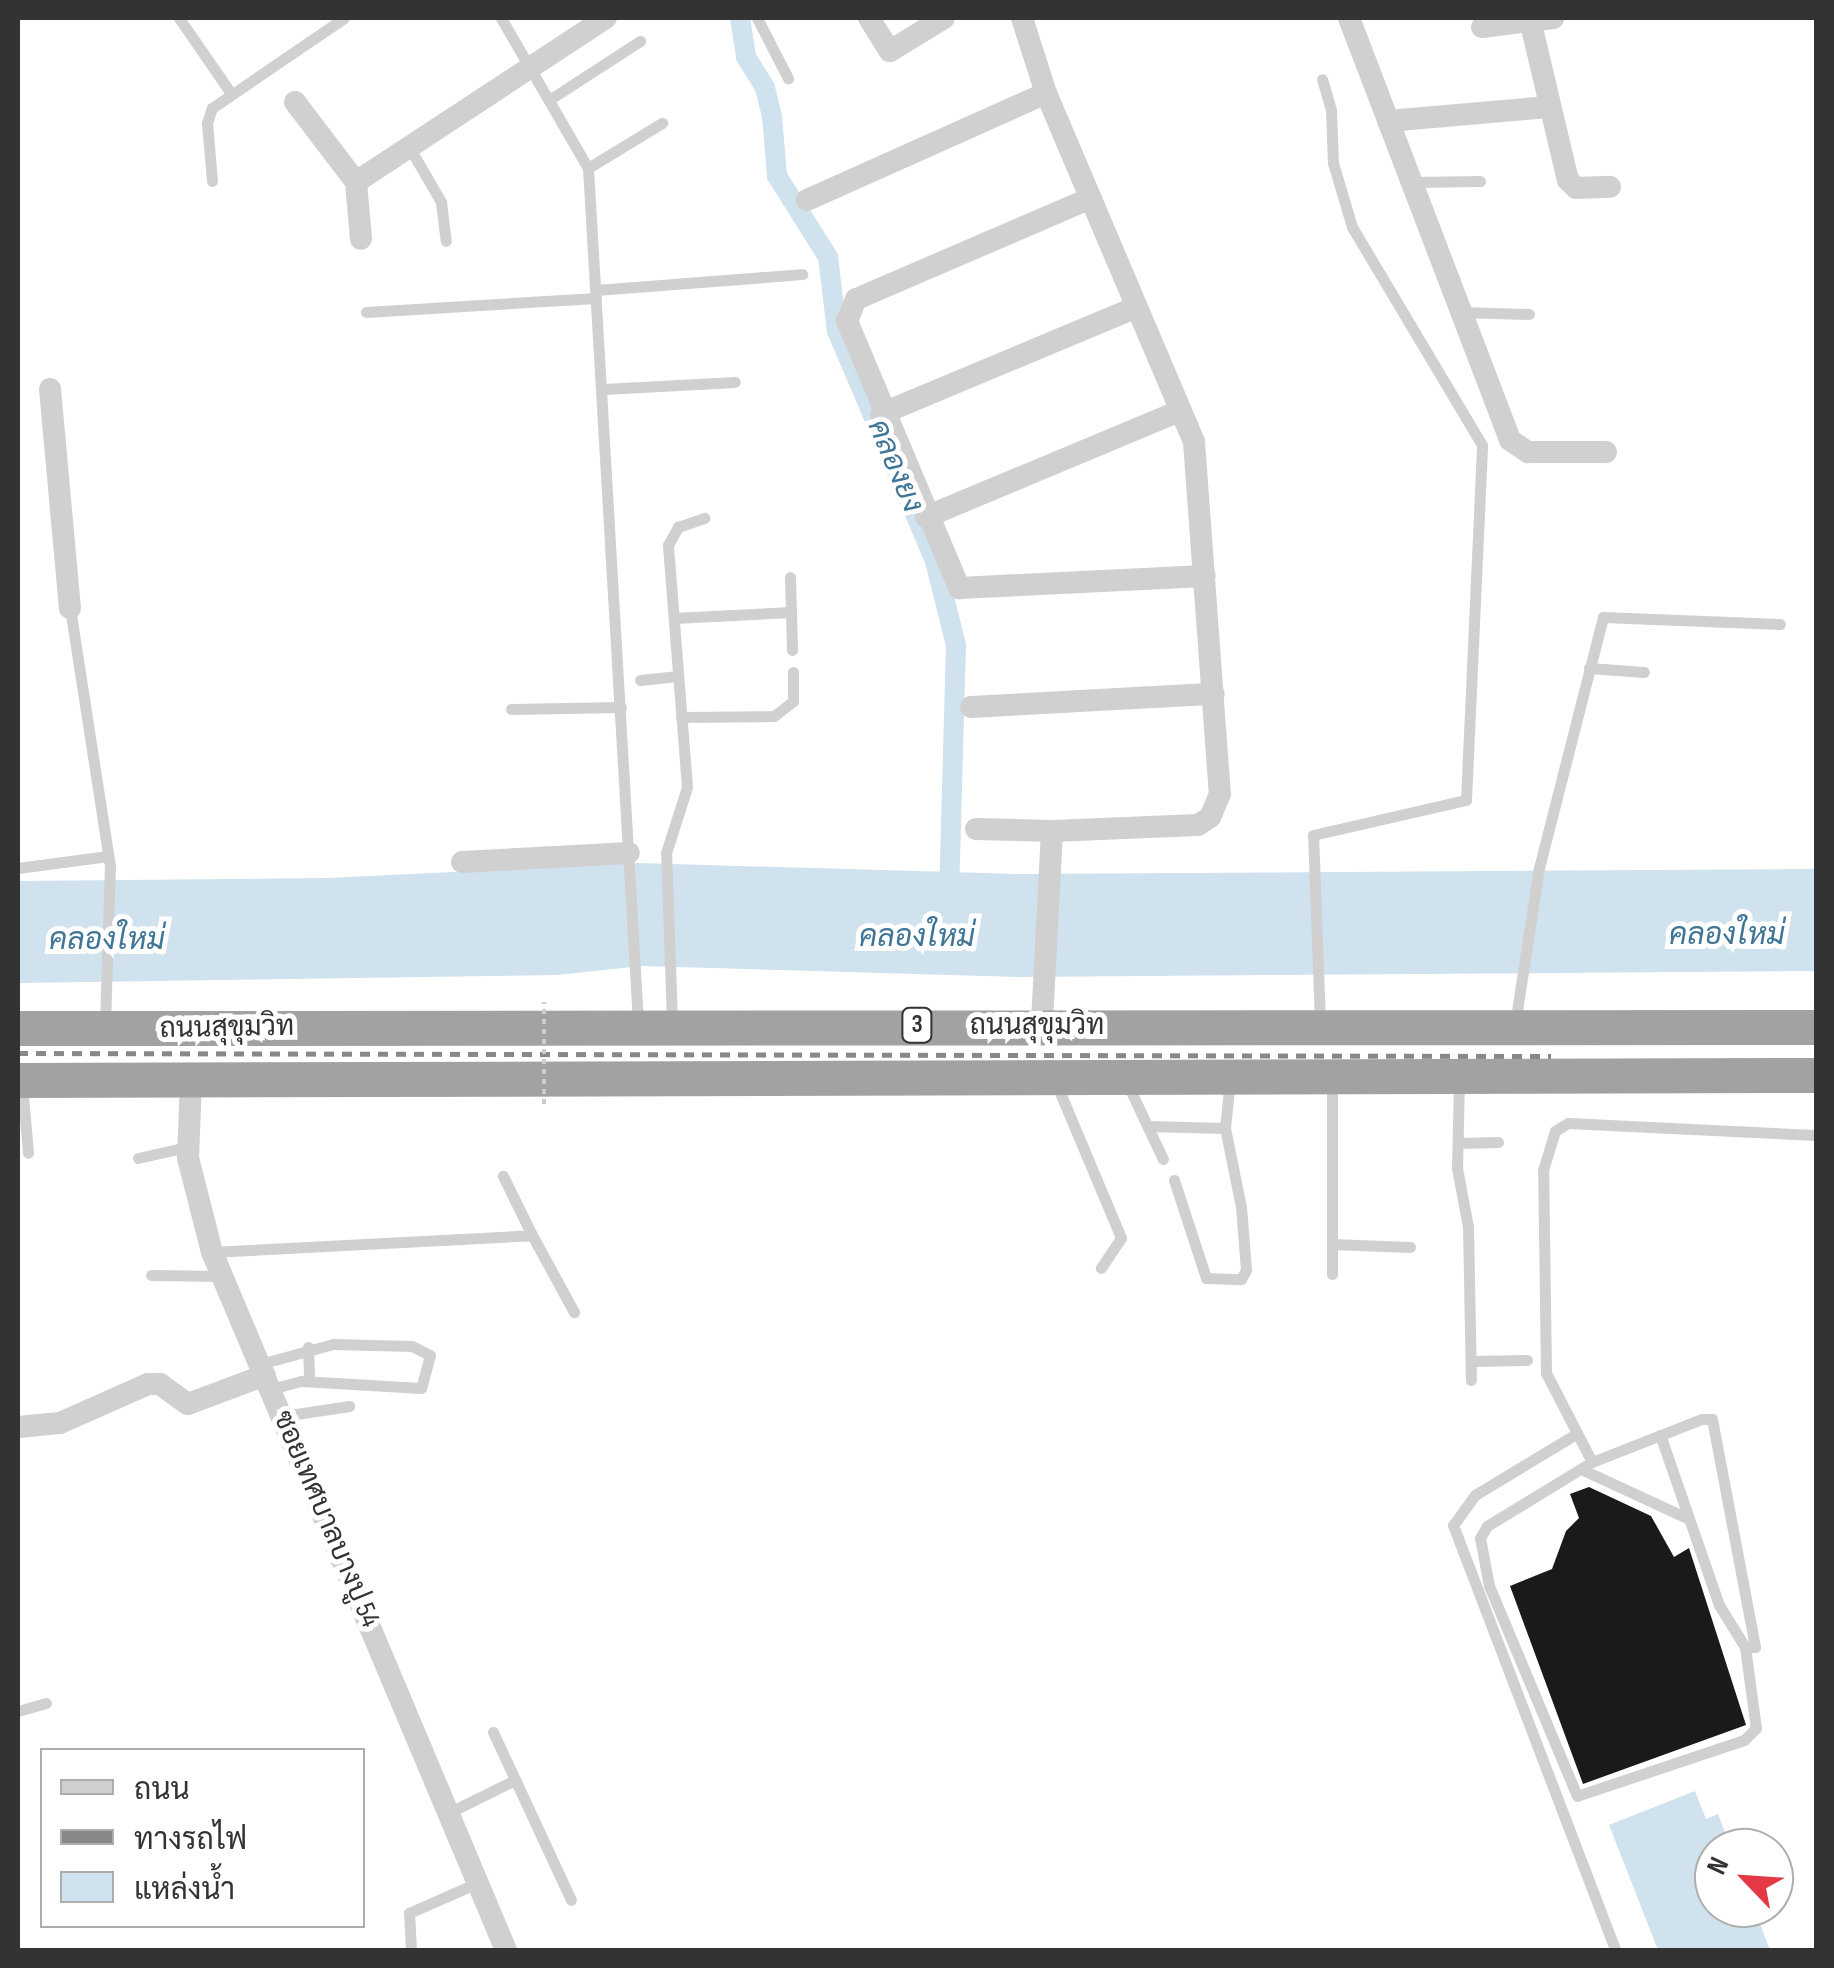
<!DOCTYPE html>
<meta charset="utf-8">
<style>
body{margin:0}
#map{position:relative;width:1834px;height:1968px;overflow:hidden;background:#fff;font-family:"Sofia Sans Condensed",Sarabun,sans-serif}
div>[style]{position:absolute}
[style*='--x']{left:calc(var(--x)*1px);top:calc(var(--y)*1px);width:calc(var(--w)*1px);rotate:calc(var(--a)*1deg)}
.water>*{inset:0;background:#cfe2ee}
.canal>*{height:20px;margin:-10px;padding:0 10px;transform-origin:10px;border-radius:10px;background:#cfe2ee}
.building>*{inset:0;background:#1a1a1a}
.service>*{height:11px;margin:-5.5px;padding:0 5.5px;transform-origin:5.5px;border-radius:5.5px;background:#d0d0d0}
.minor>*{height:22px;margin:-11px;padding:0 11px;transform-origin:11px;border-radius:11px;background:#d0d0d0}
.trunk>*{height:35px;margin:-17.5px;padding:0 17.5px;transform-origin:17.5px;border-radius:17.5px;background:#a2a2a2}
.rail>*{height:5px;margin-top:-2.5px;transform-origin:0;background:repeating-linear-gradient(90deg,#888 0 10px,transparent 0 18px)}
.path-bridge>*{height:4px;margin-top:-2px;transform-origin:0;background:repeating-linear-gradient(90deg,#cdcdcd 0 5px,transparent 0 10px)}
span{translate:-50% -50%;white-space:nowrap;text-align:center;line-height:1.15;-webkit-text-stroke:10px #fff;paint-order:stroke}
.shield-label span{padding:2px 8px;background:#fff;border:2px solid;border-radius:8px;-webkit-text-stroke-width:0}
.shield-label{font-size:25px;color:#333;font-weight:700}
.street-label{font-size:28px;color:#333}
.water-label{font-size:30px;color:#3f7597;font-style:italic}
.frame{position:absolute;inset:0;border:20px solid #333;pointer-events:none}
.legend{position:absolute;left:40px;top:1748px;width:325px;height:180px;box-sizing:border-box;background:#fff;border:2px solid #adadad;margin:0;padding:12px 18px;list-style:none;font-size:30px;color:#333}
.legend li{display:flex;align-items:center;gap:20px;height:50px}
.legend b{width:50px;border:2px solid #adadad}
.north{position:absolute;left:1694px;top:1828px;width:100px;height:100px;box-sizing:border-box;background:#fff;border:2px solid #adadad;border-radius:50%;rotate:295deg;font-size:28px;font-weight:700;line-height:40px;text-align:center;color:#333}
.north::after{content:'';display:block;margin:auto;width:35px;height:45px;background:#e63946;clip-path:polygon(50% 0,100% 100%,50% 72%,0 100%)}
</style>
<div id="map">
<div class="water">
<i style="clip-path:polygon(638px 863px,1019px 874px,1816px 869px,1816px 971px,1018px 977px,641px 966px,557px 975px,18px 983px,18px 881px,328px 878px)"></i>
<i style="clip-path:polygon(1695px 1791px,1706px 1819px,1718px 1814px,1731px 1848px,1714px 1848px,1714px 1908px,1754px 1908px,1770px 1950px,1658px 1950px,1609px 1825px)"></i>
</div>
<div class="canal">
<i style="--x:740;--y:18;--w:39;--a:81"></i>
<i style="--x:746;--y:57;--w:36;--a:58"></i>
<i style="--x:765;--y:88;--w:29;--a:76"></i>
<i style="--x:772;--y:116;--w:60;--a:85.2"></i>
<i style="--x:777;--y:176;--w:96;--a:57.8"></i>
<i style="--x:828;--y:257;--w:75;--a:83.1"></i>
<i style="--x:837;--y:331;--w:250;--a:66.9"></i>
<i style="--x:935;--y:561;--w:87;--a:76"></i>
<i style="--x:956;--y:645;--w:254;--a:91.6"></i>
</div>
<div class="building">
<i style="clip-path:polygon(1589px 1487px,1651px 1516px,1674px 1557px,1689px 1548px,1746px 1725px,1583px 1784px,1510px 1586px,1552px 1569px,1566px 1531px,1579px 1518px,1570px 1494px)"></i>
</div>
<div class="service">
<i style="--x:179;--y:18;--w:90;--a:55.4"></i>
<i style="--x:501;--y:18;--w:173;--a:59.9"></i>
<i style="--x:588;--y:168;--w:856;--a:86.65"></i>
<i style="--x:757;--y:18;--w:68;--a:62.7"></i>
<i style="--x:552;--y:98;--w:105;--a:-32.9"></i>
<i style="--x:408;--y:145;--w:66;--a:59.9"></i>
<i style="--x:441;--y:202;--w:39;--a:83"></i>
<i style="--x:588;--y:168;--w:87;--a:-31.3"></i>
<i style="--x:212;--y:181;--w:58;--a:-94.9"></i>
<i style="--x:207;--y:123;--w:16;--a:-72"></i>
<i style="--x:212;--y:108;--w:160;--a:-34.3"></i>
<i style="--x:1412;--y:182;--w:68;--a:-0.8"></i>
<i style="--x:596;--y:290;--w:207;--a:-4.4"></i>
<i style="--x:366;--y:312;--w:230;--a:-3.5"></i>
<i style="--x:1462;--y:312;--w:67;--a:1.7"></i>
<i style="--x:604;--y:389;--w:131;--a:-3.1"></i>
<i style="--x:790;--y:577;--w:73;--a:88.4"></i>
<i style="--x:70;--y:608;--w:260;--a:81.2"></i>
<i style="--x:110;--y:865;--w:160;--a:91.8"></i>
<i style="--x:674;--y:618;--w:117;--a:-2.9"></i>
<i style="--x:1589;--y:668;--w:55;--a:4.2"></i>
<i style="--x:640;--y:680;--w:38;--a:-6"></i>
<i style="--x:511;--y:709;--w:110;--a:-1"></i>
<i style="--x:681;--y:717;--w:93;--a:-0.6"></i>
<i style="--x:774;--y:716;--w:24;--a:-38"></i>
<i style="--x:793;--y:701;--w:29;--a:-90"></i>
<i style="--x:18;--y:868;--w:91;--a:-7.6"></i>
<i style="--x:672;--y:1021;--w:168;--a:-92"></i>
<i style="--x:666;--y:853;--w:69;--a:-72.3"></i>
<i style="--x:687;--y:787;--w:243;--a:-94.5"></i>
<i style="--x:668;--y:545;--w:21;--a:-61"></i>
<i style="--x:678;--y:527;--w:28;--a:-19"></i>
<i style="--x:1320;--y:1023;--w:188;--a:-92.1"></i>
<i style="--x:1313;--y:835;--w:157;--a:-12.9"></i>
<i style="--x:1466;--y:800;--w:355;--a:-87.4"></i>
<i style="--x:1482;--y:445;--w:254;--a:-120.8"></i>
<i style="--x:1352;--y:227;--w:67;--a:-106.5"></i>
<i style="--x:1333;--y:163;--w:53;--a:-92.2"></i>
<i style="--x:1331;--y:110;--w:32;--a:-106"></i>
<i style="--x:1515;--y:1024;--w:158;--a:-81.3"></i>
<i style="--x:1539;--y:868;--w:259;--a:-75.7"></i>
<i style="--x:1603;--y:617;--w:177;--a:2.3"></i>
<i style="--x:1459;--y:1081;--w:87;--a:91.3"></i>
<i style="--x:1457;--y:1168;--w:60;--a:79.4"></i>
<i style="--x:1468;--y:1227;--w:153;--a:88.9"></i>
<i style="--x:1056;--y:1083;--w:168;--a:67.2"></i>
<i style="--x:1121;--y:1238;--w:36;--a:124"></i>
<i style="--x:1127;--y:1083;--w:84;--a:64.7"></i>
<i style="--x:22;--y:1084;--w:69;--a:85"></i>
<i style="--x:1147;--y:1126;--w:78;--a:1.5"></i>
<i style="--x:1458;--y:1143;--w:40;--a:-1.4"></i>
<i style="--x:138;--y:1158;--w:50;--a:-12.7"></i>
<i style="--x:1174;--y:1180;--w:103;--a:71.9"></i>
<i style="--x:1206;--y:1278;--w:35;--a:2"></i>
<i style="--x:1241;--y:1279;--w:10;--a:-61"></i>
<i style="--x:1246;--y:1270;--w:63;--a:-94.5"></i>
<i style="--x:1241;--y:1207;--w:81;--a:-101.4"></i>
<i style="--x:1225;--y:1128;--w:48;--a:-84.1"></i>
<i style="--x:532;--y:1235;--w:88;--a:61.4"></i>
<i style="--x:1332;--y:1244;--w:78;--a:2.2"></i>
<i style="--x:212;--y:1252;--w:320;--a:-3"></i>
<i style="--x:532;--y:1235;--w:66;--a:-116.2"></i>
<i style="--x:1332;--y:1274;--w:194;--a:-90"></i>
<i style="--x:151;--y:1275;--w:71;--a:0.8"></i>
<i style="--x:308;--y:1347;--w:34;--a:88"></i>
<i style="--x:1471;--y:1361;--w:56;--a:-1"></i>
<i style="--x:260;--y:1364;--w:76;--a:-15.3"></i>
<i style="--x:333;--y:1344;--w:79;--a:1.5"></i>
<i style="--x:412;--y:1346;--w:20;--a:27"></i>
<i style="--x:430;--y:1355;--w:34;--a:105"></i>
<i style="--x:421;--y:1388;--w:120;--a:-176.7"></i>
<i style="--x:301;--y:1381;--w:30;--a:165"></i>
<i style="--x:283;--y:1416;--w:67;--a:-8.6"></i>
<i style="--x:1576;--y:1434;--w:118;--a:148.9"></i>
<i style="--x:1475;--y:1495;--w:37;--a:126"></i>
<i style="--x:1453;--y:1525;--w:455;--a:69.1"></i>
<i style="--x:1592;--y:1462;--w:118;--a:-21.4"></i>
<i style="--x:1702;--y:1419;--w:10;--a:0"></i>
<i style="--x:1712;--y:1419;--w:232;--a:79.3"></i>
<i style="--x:1755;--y:1647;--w:10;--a:180"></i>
<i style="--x:1745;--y:1647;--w:49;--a:-121.8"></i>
<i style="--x:1719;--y:1605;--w:180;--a:-109.1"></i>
<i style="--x:1581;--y:1469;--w:119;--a:24.8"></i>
<i style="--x:1745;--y:1647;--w:82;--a:82.3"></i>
<i style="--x:1756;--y:1728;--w:17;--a:135"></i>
<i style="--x:1744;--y:1740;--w:176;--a:161.5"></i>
<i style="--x:1577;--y:1796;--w:228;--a:-112.7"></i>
<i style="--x:1489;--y:1586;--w:49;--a:-100.6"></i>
<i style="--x:1480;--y:1538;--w:14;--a:-60"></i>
<i style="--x:1487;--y:1526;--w:123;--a:-31.4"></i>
<i style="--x:1592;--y:1462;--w:100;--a:-117.3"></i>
<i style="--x:1546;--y:1373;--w:203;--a:-90.8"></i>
<i style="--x:1543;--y:1170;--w:41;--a:-72.9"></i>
<i style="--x:1555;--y:1131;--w:15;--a:-32"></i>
<i style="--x:1568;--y:1123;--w:248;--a:2.8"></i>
<i style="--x:18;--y:1711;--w:29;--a:-16"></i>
<i style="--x:493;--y:1732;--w:185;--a:65.1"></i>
<i style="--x:448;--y:1813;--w:75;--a:-26.2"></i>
<i style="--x:411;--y:1950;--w:37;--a:-93"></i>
<i style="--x:409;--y:1913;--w:74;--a:-23.8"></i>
</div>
<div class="minor">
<i style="--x:869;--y:18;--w:39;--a:58"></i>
<i style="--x:890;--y:51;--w:63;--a:-31.4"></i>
<i style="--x:1022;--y:18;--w:79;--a:72.3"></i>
<i style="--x:1046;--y:93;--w:379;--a:67"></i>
<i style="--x:1194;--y:442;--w:353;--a:85.8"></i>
<i style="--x:1220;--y:794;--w:25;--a:113"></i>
<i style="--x:1210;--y:817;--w:14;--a:146"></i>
<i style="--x:1198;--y:825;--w:146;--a:177.6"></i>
<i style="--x:1052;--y:831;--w:194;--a:93"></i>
<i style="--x:1349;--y:18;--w:452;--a:69.1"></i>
<i style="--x:1510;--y:440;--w:22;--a:34"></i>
<i style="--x:1528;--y:452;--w:78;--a:0"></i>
<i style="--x:1531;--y:24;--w:160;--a:76.7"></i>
<i style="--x:1568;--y:180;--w:11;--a:45"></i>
<i style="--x:1576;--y:188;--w:34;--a:-2"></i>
<i style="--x:1482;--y:27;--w:72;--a:-7.2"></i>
<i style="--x:295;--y:102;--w:101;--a:52.7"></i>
<i style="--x:356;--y:182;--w:57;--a:85"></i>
<i style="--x:1388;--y:121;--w:160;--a:-5"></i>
<i style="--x:356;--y:182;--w:299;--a:-33.3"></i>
<i style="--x:1091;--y:198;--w:256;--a:156.7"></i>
<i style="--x:856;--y:299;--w:24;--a:112"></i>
<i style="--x:847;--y:321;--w:290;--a:67.2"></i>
<i style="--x:959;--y:588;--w:246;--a:-2.8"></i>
<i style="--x:807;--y:200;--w:262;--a:-24.1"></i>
<i style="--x:50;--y:389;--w:220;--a:84.8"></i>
<i style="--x:881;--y:414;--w:274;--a:-22.7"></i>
<i style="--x:926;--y:517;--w:275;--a:-22.7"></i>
<i style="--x:971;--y:707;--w:243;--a:-3.1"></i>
<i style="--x:976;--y:829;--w:76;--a:1.5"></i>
<i style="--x:462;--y:862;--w:167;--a:-3.1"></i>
<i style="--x:191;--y:1078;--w:80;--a:92.1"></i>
<i style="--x:188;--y:1158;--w:97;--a:75.7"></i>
<i style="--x:212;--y:1252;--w:757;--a:67.16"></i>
<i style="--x:18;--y:1427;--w:42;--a:-5.4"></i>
<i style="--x:60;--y:1423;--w:96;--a:-23.9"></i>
<i style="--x:148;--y:1384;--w:12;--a:0"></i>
<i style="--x:160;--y:1384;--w:34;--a:36"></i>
<i style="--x:188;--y:1404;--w:82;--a:-20.6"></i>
</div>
<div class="trunk">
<i style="--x:18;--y:1028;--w:1798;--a:-0.03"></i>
<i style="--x:18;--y:1080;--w:1798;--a:-0.16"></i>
</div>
<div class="rail">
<i style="--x:18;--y:1053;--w:1533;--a:0.11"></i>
</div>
<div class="path-bridge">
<i style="--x:544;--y:1104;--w:102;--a:-90"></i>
</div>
<div class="shield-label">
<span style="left:917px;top:1025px">3</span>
</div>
<div class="street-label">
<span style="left:1037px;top:1026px">ถนนสุขุมวิท</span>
<span style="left:227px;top:1028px;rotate:-1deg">ถนนสุขุมวิท</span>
<span style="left:326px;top:1519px;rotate:67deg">ซอยเทศบาลบางปู 54</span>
</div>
<div class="water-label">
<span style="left:895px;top:466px;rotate:67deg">คลองยง</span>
<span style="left:1727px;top:935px">คลองใหม่</span>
<span style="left:917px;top:937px">คลองใหม่</span>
<span style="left:107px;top:940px">คลองใหม่</span>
</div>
<div class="frame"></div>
<ul class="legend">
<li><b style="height:12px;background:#d0d0d0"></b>ถนน</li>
<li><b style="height:12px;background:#888"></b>ทางรถไฟ</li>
<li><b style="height:28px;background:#cfe2ee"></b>แหล่งน้ำ</li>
</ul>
<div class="north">N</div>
</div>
